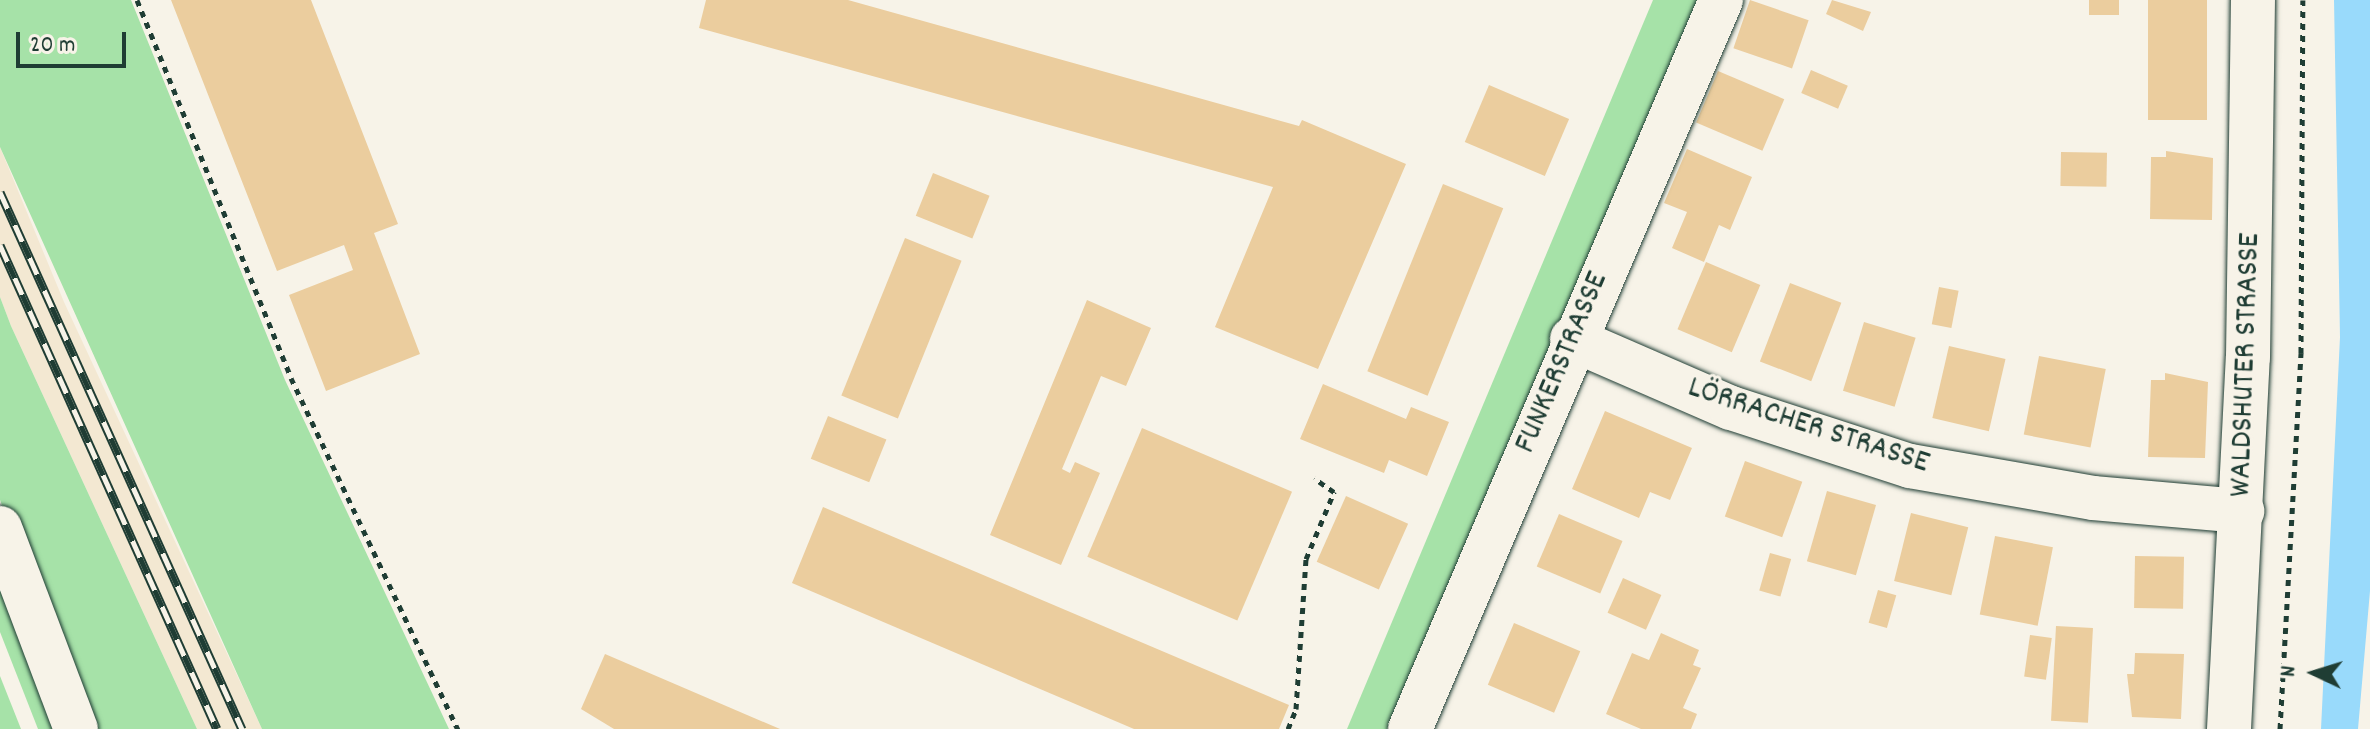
<!DOCTYPE html>
<meta charset="utf-8">
<style>
body{margin:0}
#map{position:relative;width:2370px;height:729px;overflow:hidden;background:#f7f3e8;font-family:Dekko,sans-serif}
div>[style]{position:absolute}
[style*='--x']{left:calc(var(--x)*1px);top:calc(var(--y)*1px);width:calc(var(--w)*1px);rotate:calc(var(--a)*1deg)}
.built>*{inset:0;background:#f3e8d2}
.green>*{inset:0;background:#a6e2a8}
.water>*{inset:0;background:#99dafb}
.building>*{inset:0;background:#ebcd9e;transform-origin:0 0}
.path>*{height:5px;margin-top:-2.5px;transform-origin:0;background:repeating-linear-gradient(90deg,#1f3d34 0 6px,transparent 0 12px)}
.roads{filter:drop-shadow(0 0 2px #1f3d34) drop-shadow(0 0 2px #1f3d34)}
.minor>*{height:44px;margin:-22px;padding:0 22px;transform-origin:22px;border-radius:22px;background:#f7f3e8}
.rail>*{height:9px;margin-top:-4.5px;transform-origin:0;background:repeating-linear-gradient(90deg,#f7f3e8 0 18px,#1f3d34 0 36px);box-sizing:border-box;border-block:2px solid #1f3d34}
span{translate:-50% -50%;white-space:nowrap;text-align:center;line-height:1.15;-webkit-text-stroke:6px #f7f3e8;paint-order:stroke}
.street-label{font-size:32px;color:#1f3d34}
.north{position:absolute;left:2274px;top:633px;width:80px;height:80px;-webkit-text-stroke:6px #f7f3e8;paint-order:stroke;rotate:274deg;font-size:22px;font-weight:700;line-height:32px;text-align:center;color:#1f3d34}
.north::after{content:'';display:block;margin:auto;width:28px;height:36px;background:#1f3d34;clip-path:polygon(50% 0,100% 100%,50% 72%,0 100%)}
.scale{position:absolute;left:16px;top:32px;width:110px;height:36px;box-sizing:border-box;border:4px solid #1f3d34;border-top:0;padding-left:10px;font-size:24px;line-height:28px;white-space:nowrap;color:#1f3d34;-webkit-text-stroke:6px #f7f3e8;paint-order:stroke}
</style>
<div id="map">
<div class="built">
<i style="clip-path:polygon(0 147px,64px 302px,262px 729px,197px 729px,11px 326px,0 297px)"></i>
</div>
<div class="green">
<i style="clip-path:polygon(0 0,131px 0,285px 380px,449px 729px,262px 729px,0 147px)"></i>
<i style="clip-path:polygon(1653px 0,1699px 0,1387px 729px,1347px 729px)"></i>
<i style="clip-path:polygon(0 297px,11px 326px,197px 729px,87px 729px,0 500px)"></i>
<i style="clip-path:polygon(0 560px,66px 729px,38px 729px,0 632px)"></i>
<i style="clip-path:polygon(0 676px,21px 729px,0 729px)"></i>
</div>
<div class="water">
<i style="clip-path:polygon(2334px 0,2370px 0,2370px 591px,2358px 729px,2321px 729px,2340px 337px)"></i>
</div>
<div class="building">
<i style="clip-path:polygon(171px 0,311px 0,398px 224px,374px 233px,420px 354px,326px 391px,289px 295px,353px 270px,344px 245px,277px 271px)"></i>
<i style="clip-path:polygon(706px 0,848px 0,1299px 126px,1302px 120px,1406px 164px,1318px 369px,1215px 327px,1273px 187px,699px 28px)"></i>
<i style="left:1750px;top:0;width:62px;height:51px;rotate:19deg"></i>
<i style="clip-path:polygon(1832px 0,1871px 12px,1863px 31px,1826px 14px)"></i>
<i style="left:2089px;top:0;width:30px;height:15px"></i>
<i style="left:2148px;top:0;width:59px;height:120px"></i>
<i style="left:1811px;top:70px;width:40px;height:25px;rotate:23deg"></i>
<i style="left:1718px;top:71px;width:72px;height:56px;rotate:23deg"></i>
<i style="left:1489px;top:85px;width:87px;height:62px;rotate:23deg"></i>
<i style="clip-path:polygon(1687px 149px,1752px 177px,1730px 230px,1719px 225px,1704px 262px,1672px 248px,1687px 212px,1664px 203px)"></i>
<i style="clip-path:polygon(2166px 151px,2213px 158px,2212px 220px,2150px 219px,2151px 157px,2166px 157px)"></i>
<i style="left:2061px;top:152px;width:46px;height:34px;rotate:1deg"></i>
<i style="left:933px;top:173px;width:61px;height:46px;rotate:22deg"></i>
<i style="left:1443px;top:184px;width:65px;height:202px;rotate:22deg"></i>
<i style="left:905px;top:238px;width:61px;height:170px;rotate:22deg"></i>
<i style="left:1706px;top:262px;width:59px;height:73px;rotate:23deg"></i>
<i style="left:1790px;top:283px;width:55px;height:84px;rotate:21deg"></i>
<i style="left:1939px;top:287px;width:20px;height:38px;rotate:11deg"></i>
<i style="clip-path:polygon(1087px 300px,1151px 328px,1126px 386px,1101px 376px,1062px 469px,1070px 473px,1075px 462px,1100px 473px,1061px 565px,990px 535px)"></i>
<i style="left:1864px;top:322px;width:54px;height:72px;rotate:17deg"></i>
<i style="left:1949px;top:346px;width:58px;height:74px;rotate:13deg"></i>
<i style="left:2039px;top:356px;width:68px;height:80px;rotate:11deg"></i>
<i style="clip-path:polygon(2165px 373px,2208px 382px,2205px 458px,2148px 457px,2151px 380px,2165px 380px)"></i>
<i style="clip-path:polygon(1323px 384px,1406px 419px,1411px 407px,1449px 422px,1427px 476px,1389px 460px,1384px 473px,1300px 439px)"></i>
<i style="clip-path:polygon(1605px 411px,1692px 448px,1670px 500px,1650px 492px,1639px 518px,1572px 489px)"></i>
<i style="left:828px;top:416px;width:63px;height:46px;rotate:22deg"></i>
<i style="left:1142px;top:428px;width:163px;height:140px;rotate:23deg"></i>
<i style="left:1745px;top:461px;width:61px;height:59px;rotate:20deg"></i>
<i style="left:1827px;top:491px;width:51px;height:73px;rotate:16deg"></i>
<i style="left:1346px;top:496px;width:68px;height:72px;rotate:24deg"></i>
<i style="clip-path:polygon(823px 507px,1289px 705px,1279px 729px,1134px 729px,792px 583px)"></i>
<i style="left:1911px;top:513px;width:59px;height:70px;rotate:14deg"></i>
<i style="left:1559px;top:514px;width:69px;height:57px;rotate:23deg"></i>
<i style="left:1995px;top:536px;width:59px;height:80px;rotate:11deg"></i>
<i style="left:1770px;top:553px;width:22px;height:39px;rotate:16deg"></i>
<i style="left:2135px;top:556px;width:49px;height:52px;rotate:1deg"></i>
<i style="left:1623px;top:578px;width:42px;height:38px;rotate:24deg"></i>
<i style="left:1878px;top:590px;width:19px;height:34px;rotate:16deg"></i>
<i style="left:1514px;top:623px;width:72px;height:67px;rotate:23deg"></i>
<i style="left:2056px;top:626px;width:37px;height:95px;rotate:3deg"></i>
<i style="clip-path:polygon(1661px 633px,1699px 650px,1693px 665px,1701px 668px,1683px 708px,1697px 714px,1691px 729px,1641px 729px,1606px 714px,1632px 653px,1649px 660px)"></i>
<i style="left:2030px;top:635px;width:22px;height:42px;rotate:8deg"></i>
<i style="clip-path:polygon(2135px 653px,2184px 654px,2181px 719px,2132px 717px,2127px 674px,2134px 674px)"></i>
<i style="clip-path:polygon(605px 654px,780px 729px,614px 729px,581px 709px)"></i>
</div>
<div class="path">
<i style="--x:137;--y:0;--w:408;--a:67.8"></i>
<i style="--x:291;--y:378;--w:389;--a:64.6"></i>
<i style="--x:1288;--y:729;--w:22;--a:-68"></i>
<i style="--x:1296;--y:709;--w:150;--a:-86.2"></i>
<i style="--x:1306;--y:559;--w:73;--a:-67.3"></i>
<i style="--x:1334;--y:492;--w:24;--a:-145"></i>
<i style="--x:2280;--y:729;--w:377;--a:-86.8"></i>
<i style="--x:2301;--y:353;--w:353;--a:-89.7"></i>
</div>
<div class="roads">
<div class="minor">
<i style="--x:1572;--y:339;--w:173;--a:23.5"></i>
<i style="--x:1731;--y:408;--w:188;--a:18"></i>
<i style="--x:1910;--y:466;--w:186;--a:9.9"></i>
<i style="--x:2093;--y:498;--w:150;--a:5"></i>
<i style="--x:0;--y:528;--w:215;--a:69.3"></i>
<i style="--x:1410;--y:729;--w:793;--a:-66.9"></i>
<i style="--x:2229;--y:729;--w:372;--a:-87.1"></i>
<i style="--x:2248;--y:357;--w:357;--a:-89.2"></i>
</div>
</div>
<div class="rail">
<i style="--x:0;--y:192;--w:589;--a:65.74"></i>
<i style="--x:0;--y:245;--w:530;--a:65.85"></i>
</div>
<div class="street-label">
<span style="left:1563px;top:363px;rotate:-67deg">FUNKERSTRASSE</span>
<span style="left:2247px;top:365px;rotate:-88deg">WALDSHUTER STRASSE</span>
<span style="left:1808px;top:427px;rotate:18deg">LÖRRACHER STRASSE</span>
</div>
<div class="north">N</div>
<div class="scale">20 m</div>
</div>
